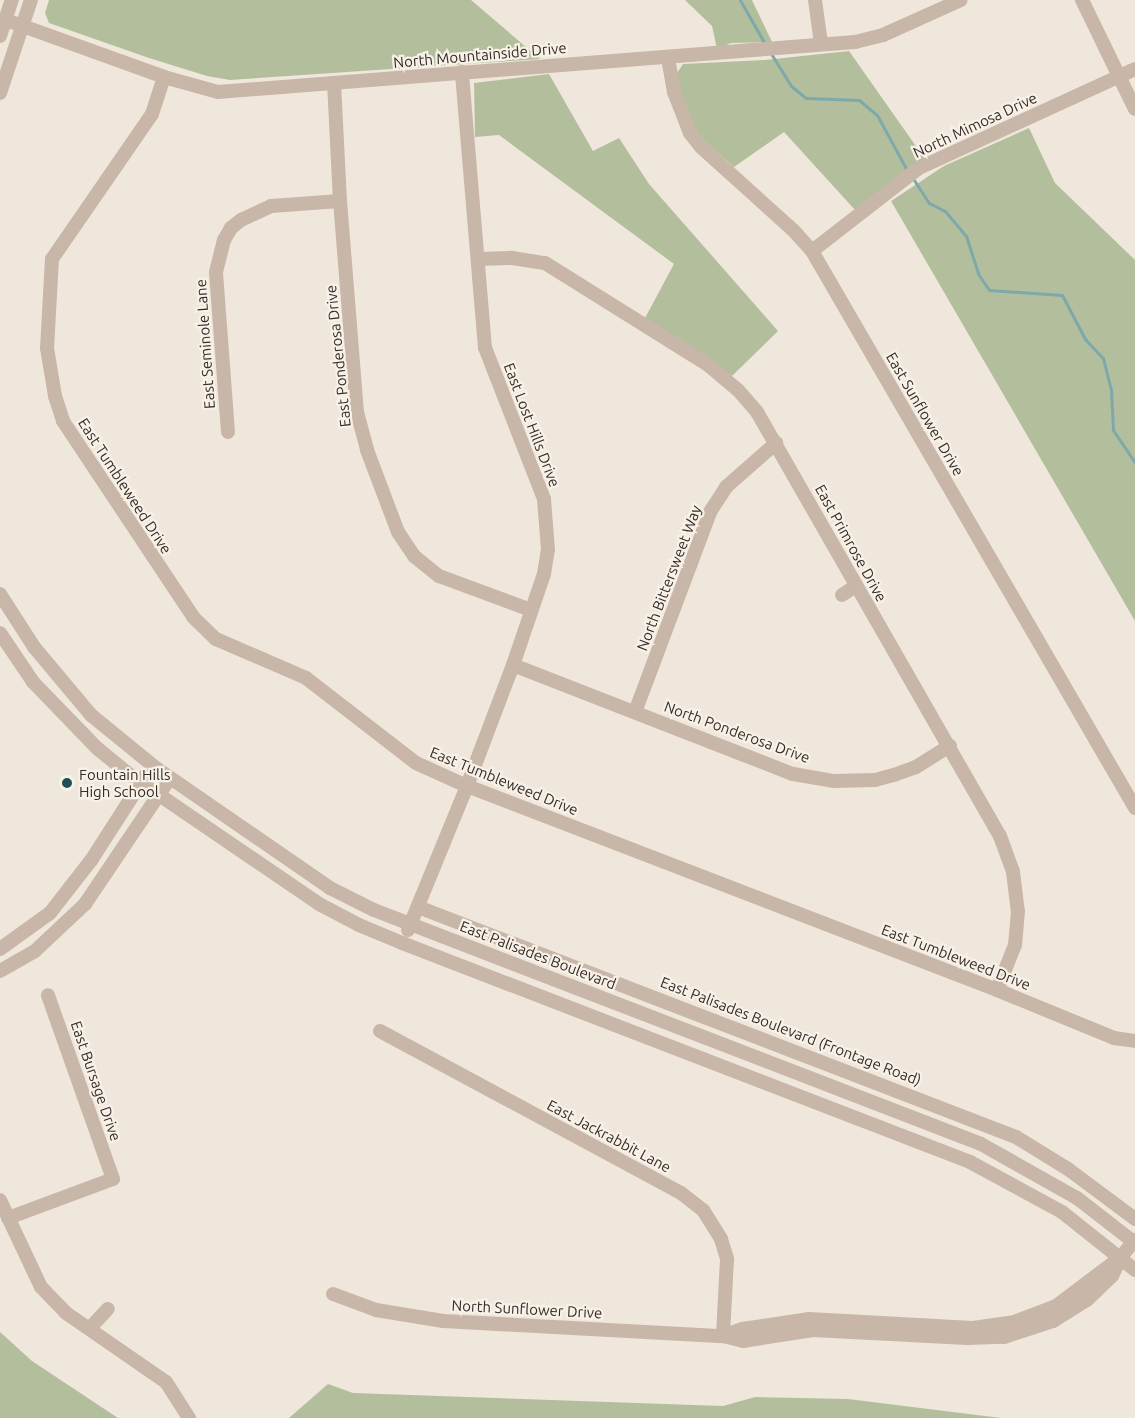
<!DOCTYPE html>
<style>
body{margin:0}
#map{position:relative;width:1135px;height:1418px;overflow:hidden;background:#f0e7dc;font-family:Ubuntu,sans-serif}
div>[style]{position:absolute}
[style*='--x']{left:calc(var(--x)*1px);top:calc(var(--y)*1px);width:calc(var(--w)*1px);rotate:calc(var(--a)*1deg)}
.green>*{inset:0;background:#b3be9d}
.stream>*{height:3px;margin:-1.5px;padding:0 1.5px;transform-origin:1.5px;border-radius:1.5px;background:#7da9ab}
.minor>*{height:14px;margin:-7px;padding:0 7px;transform-origin:7px;border-radius:7px;background:#c8b7a8}
.dots>*{width:16px;height:16px;translate:-50% -50%;box-sizing:border-box;border:3px solid #f8f1e8;border-radius:50%}
span{translate:-50% -50%;white-space:nowrap;text-align:center;line-height:1.15;-webkit-text-stroke:4.5px #f8f1e8;paint-order:stroke}
.street-label{font-size:15px;color:#352c28}
.poi-label{font-size:15px;color:#352c28}
.left{translate:0 -50%;text-align:left}
</style>
<div id="map">
<div class="green">
<i style="clip-path:polygon(49px 0,471px 0,540px 59px,230px 80px,207px 76px,149px 58px,49px 23px,45px 13px)"></i>
<i style="clip-path:polygon(685px 0,752px 0,772px 42px,731px 43px,717px 49px,712px 26px)"></i>
<i style="clip-path:polygon(849px 51px,925px 159px,856px 211px,784px 132px,734px 167px,702px 139px,684px 110px,677px 73px,683px 64px,765px 60px)"></i>
<i style="clip-path:polygon(549px 74px,593px 151px,619px 138px,649px 184px,778px 331px,732px 376px,645px 318px,674px 264px,499px 135px,475px 137px,474px 83px)"></i>
<i style="clip-path:polygon(1029px 128px,1055px 183px,1135px 260px,1135px 621px,891px 201px,944px 166px)"></i>
<i style="clip-path:polygon(0 1332px,32px 1361px,118px 1418px,0 1418px)"></i>
<i style="clip-path:polygon(328px 1384px,353px 1393px,723px 1406px,755px 1397px,848px 1399px,1001px 1418px,289px 1418px)"></i>
</div>
<div class="stream">
<i style="--x:740;--y:0;--w:51;--a:60.4"></i>
<i style="--x:770;--y:52;--w:40;--a:58"></i>
<i style="--x:791;--y:86;--w:19;--a:39"></i>
<i style="--x:806;--y:98;--w:53;--a:2.2"></i>
<i style="--x:859;--y:100;--w:23;--a:40"></i>
<i style="--x:877;--y:115;--w:65;--a:61.5"></i>
<i style="--x:912;--y:177;--w:31;--a:57"></i>
<i style="--x:929;--y:203;--w:18;--a:27"></i>
<i style="--x:945;--y:211;--w:33;--a:50"></i>
<i style="--x:966;--y:236;--w:40;--a:72"></i>
<i style="--x:978;--y:274;--w:19;--a:55"></i>
<i style="--x:989;--y:290;--w:73;--a:3.9"></i>
<i style="--x:1062;--y:295;--w:50;--a:62.4"></i>
<i style="--x:1085;--y:339;--w:26;--a:47"></i>
<i style="--x:1103;--y:358;--w:33;--a:76"></i>
<i style="--x:1111;--y:390;--w:40;--a:87.1"></i>
<i style="--x:1113;--y:430;--w:40;--a:56"></i>
</div>
<div class="minor">
<i style="--x:815;--y:0;--w:44;--a:82.2"></i>
<i style="--x:1082;--y:0;--w:121;--a:64.1"></i>
<i style="--x:6;--y:20;--w:168;--a:19.8"></i>
<i style="--x:164;--y:77;--w:56;--a:15.5"></i>
<i style="--x:218;--y:92;--w:639;--a:-4.49"></i>
<i style="--x:855;--y:42;--w:29;--a:-14"></i>
<i style="--x:883;--y:35;--w:85;--a:-24.2"></i>
<i style="--x:0;--y:36;--w:38;--a:-72"></i>
<i style="--x:668;--y:58;--w:35;--a:80"></i>
<i style="--x:674;--y:92;--w:44;--a:68.7"></i>
<i style="--x:690;--y:133;--w:18;--a:52"></i>
<i style="--x:701;--y:147;--w:125;--a:42.1"></i>
<i style="--x:794;--y:231;--w:27;--a:48"></i>
<i style="--x:812;--y:251;--w:644;--a:59.89"></i>
<i style="--x:164;--y:77;--w:39;--a:108"></i>
<i style="--x:152;--y:114;--w:176;--a:124.6"></i>
<i style="--x:52;--y:259;--w:89;--a:93.2"></i>
<i style="--x:47;--y:348;--w:49;--a:80.5"></i>
<i style="--x:55;--y:396;--w:26;--a:72"></i>
<i style="--x:63;--y:421;--w:235;--a:56.4"></i>
<i style="--x:193;--y:617;--w:32;--a:44"></i>
<i style="--x:216;--y:639;--w:98;--a:23.4"></i>
<i style="--x:306;--y:678;--w:139;--a:37.7"></i>
<i style="--x:416;--y:763;--w:56;--a:24.3"></i>
<i style="--x:467;--y:786;--w:568;--a:21.05"></i>
<i style="--x:997;--y:990;--w:126;--a:22.3"></i>
<i style="--x:1114;--y:1038;--w:21;--a:8"></i>
<i style="--x:334;--y:83;--w:118;--a:87.1"></i>
<i style="--x:340;--y:201;--w:212;--a:85.4"></i>
<i style="--x:357;--y:412;--w:39;--a:75"></i>
<i style="--x:367;--y:450;--w:88;--a:69.3"></i>
<i style="--x:398;--y:532;--w:29;--a:56"></i>
<i style="--x:414;--y:556;--w:32;--a:39"></i>
<i style="--x:439;--y:576;--w:98;--a:20.3"></i>
<i style="--x:0;--y:93;--w:98;--a:-71.6"></i>
<i style="--x:812;--y:251;--w:135;--a:-37.8"></i>
<i style="--x:919;--y:168;--w:238;--a:-24.6"></i>
<i style="--x:478;--y:259;--w:34;--a:-2"></i>
<i style="--x:512;--y:258;--w:33;--a:9"></i>
<i style="--x:545;--y:263;--w:192;--a:32"></i>
<i style="--x:708;--y:365;--w:39;--a:40"></i>
<i style="--x:738;--y:390;--w:29;--a:49"></i>
<i style="--x:757;--y:412;--w:489;--a:60.2"></i>
<i style="--x:1000;--y:836;--w:38;--a:70"></i>
<i style="--x:1013;--y:872;--w:39;--a:83"></i>
<i style="--x:1018;--y:911;--w:34;--a:95"></i>
<i style="--x:1015;--y:945;--w:48;--a:111.8"></i>
<i style="--x:228;--y:432;--w:160;--a:-94.3"></i>
<i style="--x:216;--y:272;--w:33;--a:-76"></i>
<i style="--x:224;--y:240;--w:14;--a:-60"></i>
<i style="--x:231;--y:228;--w:13;--a:-39"></i>
<i style="--x:241;--y:220;--w:33;--a:-25"></i>
<i style="--x:271;--y:206;--w:69;--a:-4.1"></i>
<i style="--x:0;--y:594;--w:63;--a:57.3"></i>
<i style="--x:34;--y:647;--w:89;--a:50"></i>
<i style="--x:91;--y:715;--w:84;--a:39.2"></i>
<i style="--x:156;--y:768;--w:211;--a:34.6"></i>
<i style="--x:330;--y:888;--w:49;--a:26.6"></i>
<i style="--x:374;--y:910;--w:651;--a:21.08"></i>
<i style="--x:981;--y:1144;--w:110;--a:29.4"></i>
<i style="--x:1077;--y:1198;--w:73;--a:37.8"></i>
<i style="--x:842;--y:595;--w:17;--a:-33"></i>
<i style="--x:0;--y:633;--w:59;--a:56"></i>
<i style="--x:33;--y:682;--w:93;--a:45.9"></i>
<i style="--x:98;--y:749;--w:41;--a:39.1"></i>
<i style="--x:130;--y:775;--w:229;--a:34.3"></i>
<i style="--x:319;--y:904;--w:45;--a:27.7"></i>
<i style="--x:359;--y:925;--w:47;--a:22.7"></i>
<i style="--x:402;--y:943;--w:609;--a:21.08"></i>
<i style="--x:970;--y:1162;--w:105;--a:28.5"></i>
<i style="--x:1062;--y:1212;--w:93;--a:38.5"></i>
<i style="--x:513;--y:665;--w:300;--a:21.3"></i>
<i style="--x:793;--y:774;--w:42;--a:9.7"></i>
<i style="--x:834;--y:781;--w:41;--a:-1.4"></i>
<i style="--x:875;--y:780;--w:20;--a:-15"></i>
<i style="--x:894;--y:775;--w:23;--a:-20"></i>
<i style="--x:916;--y:767;--w:40;--a:-32"></i>
<i style="--x:635;--y:712;--w:214;--a:-69.4"></i>
<i style="--x:710;--y:512;--w:30;--a:-57"></i>
<i style="--x:726;--y:487;--w:67;--a:-41.3"></i>
<i style="--x:418;--y:907;--w:641;--a:21.04"></i>
<i style="--x:1016;--y:1137;--w:61;--a:31.6"></i>
<i style="--x:1068;--y:1169;--w:84;--a:36.7"></i>
<i style="--x:408;--y:930;--w:156;--a:-67.7"></i>
<i style="--x:467;--y:786;--w:129;--a:-69.2"></i>
<i style="--x:513;--y:665;--w:96;--a:-71.2"></i>
<i style="--x:544;--y:574;--w:24;--a:-81"></i>
<i style="--x:548;--y:550;--w:51;--a:-94.5"></i>
<i style="--x:544;--y:499;--w:162;--a:-111.3"></i>
<i style="--x:485;--y:348;--w:277;--a:-94.8"></i>
<i style="--x:0;--y:949;--w:62;--a:-35.8"></i>
<i style="--x:50;--y:913;--w:68;--a:-52.1"></i>
<i style="--x:92;--y:859;--w:100;--a:-57.3"></i>
<i style="--x:0;--y:971;--w:40;--a:-29.7"></i>
<i style="--x:35;--y:951;--w:69;--a:-43.2"></i>
<i style="--x:85;--y:904;--w:152;--a:-56"></i>
<i style="--x:380;--y:1031;--w:342;--a:28.3"></i>
<i style="--x:681;--y:1193;--w:28;--a:38"></i>
<i style="--x:703;--y:1210;--w:34;--a:58"></i>
<i style="--x:721;--y:1239;--w:21;--a:73"></i>
<i style="--x:727;--y:1259;--w:77;--a:93"></i>
<i style="--x:0;--y:1200;--w:96;--a:64.8"></i>
<i style="--x:41;--y:1287;--w:36;--a:46"></i>
<i style="--x:66;--y:1313;--w:121;--a:34.6"></i>
<i style="--x:166;--y:1382;--w:43;--a:57.4"></i>
<i style="--x:8;--y:1218;--w:112;--a:-20.4"></i>
<i style="--x:113;--y:1179;--w:195;--a:-109.5"></i>
<i style="--x:333;--y:1294;--w:46;--a:20.4"></i>
<i style="--x:376;--y:1310;--w:68;--a:9.3"></i>
<i style="--x:443;--y:1321;--w:280;--a:3.1"></i>
<i style="--x:723;--y:1336;--w:21;--a:14"></i>
<i style="--x:743;--y:1341;--w:71;--a:-8.9"></i>
<i style="--x:813;--y:1330;--w:154;--a:3"></i>
<i style="--x:967;--y:1338;--w:37;--a:-2"></i>
<i style="--x:1004;--y:1337;--w:52;--a:-18.1"></i>
<i style="--x:1053;--y:1321;--w:40;--a:-32"></i>
<i style="--x:1087;--y:1300;--w:35;--a:-44"></i>
<i style="--x:1112;--y:1276;--w:21;--a:-65"></i>
<i style="--x:1121;--y:1257;--w:22;--a:-51"></i>
<i style="--x:90;--y:1328;--w:26;--a:-47"></i>
<i style="--x:725;--y:1335;--w:18;--a:-19"></i>
<i style="--x:742;--y:1329;--w:68;--a:-8.5"></i>
<i style="--x:809;--y:1319;--w:164;--a:3.1"></i>
<i style="--x:973;--y:1328;--w:41;--a:-8.3"></i>
<i style="--x:1014;--y:1322;--w:45;--a:-20.9"></i>
<i style="--x:1056;--y:1306;--w:81;--a:-37"></i>
</div>
<div class="dots">
<i style="left:67px;top:783px;background:#205054"></i>
</div>
<div class="street-label">
<span style="left:480px;top:55px;rotate:-5deg">North Mountainside Drive</span>
<span style="left:975px;top:125px;rotate:-25deg">North Mimosa Drive</span>
<span style="left:205px;top:344px;rotate:-94deg">East Seminole Lane</span>
<span style="left:338px;top:356px;rotate:-96deg">East Ponderosa Drive</span>
<span style="left:925px;top:414px;rotate:60deg">East Sunflower Drive</span>
<span style="left:532px;top:425px;rotate:69deg">East Lost Hills Drive</span>
<span style="left:125px;top:486px;rotate:57deg">East Tumbleweed Drive</span>
<span style="left:851px;top:543px;rotate:61deg">East Primrose Drive</span>
<span style="left:669px;top:578px;rotate:-69deg">North Bittersweet Way</span>
<span style="left:737px;top:732px;rotate:20deg">North Ponderosa Drive</span>
<span style="left:504px;top:781px;rotate:22deg">East Tumbleweed Drive</span>
<span style="left:538px;top:955px;rotate:21deg">East Palisades Boulevard</span>
<span style="left:956px;top:957px;rotate:21deg">East Tumbleweed Drive</span>
<span style="left:791px;top:1031px;rotate:21deg">East Palisades Boulevard (Frontage Road)</span>
<span style="left:96px;top:1081px;rotate:71deg">East Bursage Drive</span>
<span style="left:609px;top:1136px;rotate:28deg">East Jackrabbit Lane</span>
<span style="left:527px;top:1309px;rotate:3deg">North Sunflower Drive</span>
</div>
<div class="poi-label">
<span class="left" style="left:79px;top:783px">Fountain Hills<br>High School</span>
</div>
</div>
